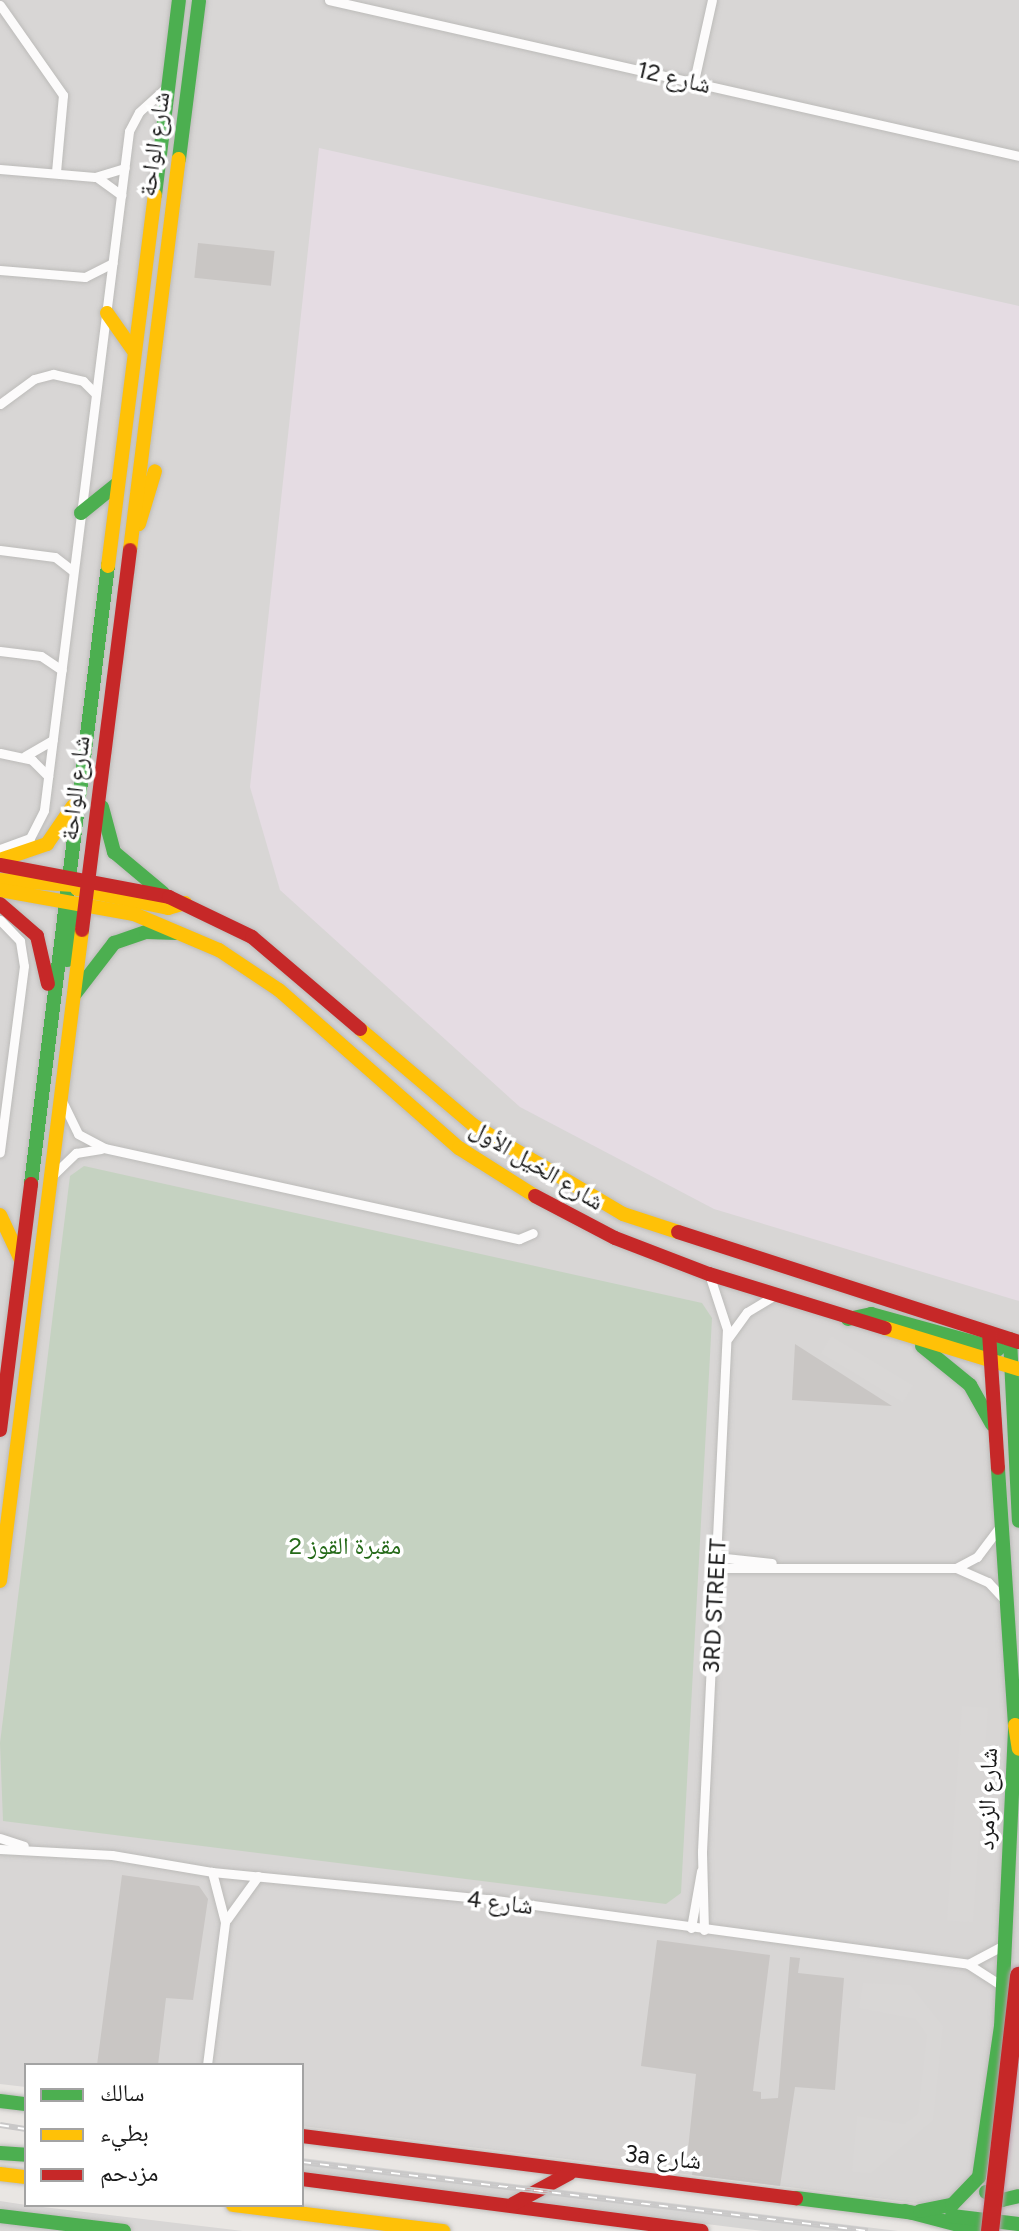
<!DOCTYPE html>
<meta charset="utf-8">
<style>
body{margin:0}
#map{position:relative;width:1019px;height:2231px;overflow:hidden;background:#e9e6e3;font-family:Figtree,"Noto Naskh Arabic",sans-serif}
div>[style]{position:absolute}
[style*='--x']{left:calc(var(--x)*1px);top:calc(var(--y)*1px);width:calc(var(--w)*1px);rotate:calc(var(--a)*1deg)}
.residential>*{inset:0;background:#d8d6d5}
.industrial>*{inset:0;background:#e5dce3}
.cemetery>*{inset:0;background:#c5d2c1}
.parking>*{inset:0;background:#d9d7d6;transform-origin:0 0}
.pier>*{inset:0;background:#d6d5d4}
.building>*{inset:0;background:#c9c6c4;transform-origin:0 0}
.roads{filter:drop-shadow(0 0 2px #bcbbb9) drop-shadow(0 0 2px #bcbbb9)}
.street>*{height:9px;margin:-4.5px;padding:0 4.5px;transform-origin:4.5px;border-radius:4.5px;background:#fcfbfb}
.fast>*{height:14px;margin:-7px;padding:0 7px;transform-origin:7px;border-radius:7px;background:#4caf50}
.slow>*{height:14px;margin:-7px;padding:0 7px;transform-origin:7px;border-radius:7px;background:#ffc107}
.jam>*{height:14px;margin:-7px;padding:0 7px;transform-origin:7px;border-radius:7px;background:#c62828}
.rail>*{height:6px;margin-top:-3px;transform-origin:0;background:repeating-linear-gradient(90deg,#fff 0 9px,#c9c8c8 0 18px);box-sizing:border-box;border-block:2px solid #c9c8c8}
.bridges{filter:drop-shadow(0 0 2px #ba9eac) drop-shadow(0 0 2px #ba9eac)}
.jam-bridge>*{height:18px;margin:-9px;padding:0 9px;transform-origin:9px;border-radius:9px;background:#c62828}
span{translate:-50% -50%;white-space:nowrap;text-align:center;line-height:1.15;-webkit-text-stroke:7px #fff;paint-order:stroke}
.street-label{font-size:24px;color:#1a1a1a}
.park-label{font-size:24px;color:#246918}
.legend{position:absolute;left:24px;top:2063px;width:280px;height:144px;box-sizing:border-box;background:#fff;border:2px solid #a3a3a3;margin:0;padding:10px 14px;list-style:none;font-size:24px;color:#1a1a1a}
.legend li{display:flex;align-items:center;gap:16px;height:40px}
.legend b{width:40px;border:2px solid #a3a3a3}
</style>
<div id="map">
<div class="residential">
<i style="clip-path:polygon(0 0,1019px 0,1019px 2216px,302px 2126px,302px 2065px,26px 2065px,26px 2087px,0 2084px)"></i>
<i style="clip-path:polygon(0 2201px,26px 2205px,243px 2231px,0 2231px)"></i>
</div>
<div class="industrial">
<i style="clip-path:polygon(319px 148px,1019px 306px,1019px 1301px,714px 1209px,520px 1107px,280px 890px,250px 787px)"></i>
</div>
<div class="cemetery">
<i style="clip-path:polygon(84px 1166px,702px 1303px,712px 1318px,681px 1893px,666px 1904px,3px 1821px,0 1743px,70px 1176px)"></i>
</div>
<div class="parking">
<i style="left:831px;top:1336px;width:96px;height:20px;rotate:31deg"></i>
<i style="left:962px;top:1706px;width:26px;height:215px;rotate:4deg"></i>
<i style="clip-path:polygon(863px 1983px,910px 1985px,943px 2026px,933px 2120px,871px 2173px,852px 2172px,857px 2116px,904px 2124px,918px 2114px,927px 2035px,916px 2019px,859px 2008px)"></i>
</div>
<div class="pier">
<i style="clip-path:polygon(302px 2158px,898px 2231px,763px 2231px,302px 2174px)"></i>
</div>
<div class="building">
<i style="left:198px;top:243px;width:77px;height:35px;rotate:6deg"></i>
<i style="clip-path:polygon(795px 1344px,892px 1406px,792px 1400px)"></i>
<i style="clip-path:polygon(122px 1875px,199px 1886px,208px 1899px,193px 2000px,166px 1998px,158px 2065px,97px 2065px)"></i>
<i style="clip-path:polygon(657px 1940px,770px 1955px,753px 2091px,761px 2092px,761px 2099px,778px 2098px,790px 1957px,800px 1958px,798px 1973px,844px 1978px,835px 2090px,795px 2087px,780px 2186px,692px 2175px,693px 2168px,686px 2168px,696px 2074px,641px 2066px)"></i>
</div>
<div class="roads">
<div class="street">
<i style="--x:329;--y:0;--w:707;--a:12.74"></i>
<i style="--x:0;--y:5;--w:110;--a:55"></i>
<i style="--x:63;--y:95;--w:77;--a:95.2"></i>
<i style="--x:694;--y:81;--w:83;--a:-77.5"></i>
<i style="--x:0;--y:169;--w:95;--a:4.8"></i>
<i style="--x:95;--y:177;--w:31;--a:-17"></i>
<i style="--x:98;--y:178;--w:29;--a:36"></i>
<i style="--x:0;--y:270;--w:85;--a:4.7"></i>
<i style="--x:85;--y:277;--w:31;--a:-27"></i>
<i style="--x:0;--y:404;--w:42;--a:-36.3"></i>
<i style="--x:34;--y:379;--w:20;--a:-15"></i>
<i style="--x:53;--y:374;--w:31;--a:13"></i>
<i style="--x:83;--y:381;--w:18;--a:45"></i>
<i style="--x:0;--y:550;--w:55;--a:7.3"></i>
<i style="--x:55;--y:557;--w:23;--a:38"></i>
<i style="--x:0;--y:651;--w:41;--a:7"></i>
<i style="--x:41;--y:656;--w:25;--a:34"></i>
<i style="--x:0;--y:753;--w:33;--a:12"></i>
<i style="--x:32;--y:760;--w:23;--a:45"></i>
<i style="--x:25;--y:756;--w:32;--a:-30"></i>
<i style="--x:0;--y:849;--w:32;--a:-20"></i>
<i style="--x:30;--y:838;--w:31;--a:-63"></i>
<i style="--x:44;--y:810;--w:684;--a:-82.86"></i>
<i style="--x:129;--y:131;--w:21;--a:-62"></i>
<i style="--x:139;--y:112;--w:36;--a:-42"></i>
<i style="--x:0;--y:920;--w:29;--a:46"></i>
<i style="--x:20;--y:941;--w:25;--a:81"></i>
<i style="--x:24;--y:966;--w:188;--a:97.4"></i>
<i style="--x:63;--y:1103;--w:34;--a:64"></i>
<i style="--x:78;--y:1134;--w:30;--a:28"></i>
<i style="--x:104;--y:1148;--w:425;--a:12.4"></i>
<i style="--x:519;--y:1239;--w:15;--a:-23"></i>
<i style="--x:53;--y:1175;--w:32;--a:-44"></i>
<i style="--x:76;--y:1153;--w:25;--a:-9"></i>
<i style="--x:728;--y:1338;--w:32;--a:-54"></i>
<i style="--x:747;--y:1312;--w:33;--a:-31"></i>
<i style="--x:716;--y:1557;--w:56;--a:6.1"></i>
<i style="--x:715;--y:1568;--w:241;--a:0"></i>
<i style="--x:956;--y:1568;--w:35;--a:24"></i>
<i style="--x:988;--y:1582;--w:26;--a:47"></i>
<i style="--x:956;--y:1568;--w:24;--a:-28"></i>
<i style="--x:977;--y:1557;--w:40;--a:-53"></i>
<i style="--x:0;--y:1838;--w:25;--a:18"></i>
<i style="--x:0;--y:1849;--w:112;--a:3.1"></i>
<i style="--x:112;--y:1855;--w:101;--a:9.6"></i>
<i style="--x:212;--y:1872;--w:278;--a:5.6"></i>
<i style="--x:489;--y:1899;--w:483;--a:7.7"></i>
<i style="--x:968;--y:1964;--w:43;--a:32.6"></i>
<i style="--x:227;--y:1919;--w:53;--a:-54.2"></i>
<i style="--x:691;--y:1928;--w:58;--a:-80"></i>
<i style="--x:704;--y:1930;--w:79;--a:-91.5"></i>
<i style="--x:702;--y:1851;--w:523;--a:-87.26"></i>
<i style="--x:727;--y:1329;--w:58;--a:-108.1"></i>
<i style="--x:970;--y:1963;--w:40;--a:-28"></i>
<i style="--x:207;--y:2065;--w:144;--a:-82.8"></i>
<i style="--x:225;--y:1922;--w:52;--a:-104.6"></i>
</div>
<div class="fast">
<i style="--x:179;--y:159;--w:160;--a:-82.8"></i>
<i style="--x:155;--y:195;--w:196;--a:-83"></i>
<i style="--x:81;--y:513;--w:46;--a:-38.9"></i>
<i style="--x:102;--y:807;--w:47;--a:75.1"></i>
<i style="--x:114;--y:852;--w:64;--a:39.9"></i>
<i style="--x:67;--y:960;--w:51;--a:-84.4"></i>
<i style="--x:74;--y:995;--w:66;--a:-52.4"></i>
<i style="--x:114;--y:943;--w:34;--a:-19"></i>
<i style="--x:146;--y:932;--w:31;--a:2"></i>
<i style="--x:31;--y:1184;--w:623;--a:-82.9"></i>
<i style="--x:848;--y:1319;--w:24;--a:-12"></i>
<i style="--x:871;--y:1314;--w:132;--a:15.4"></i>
<i style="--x:1010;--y:1339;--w:182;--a:87.2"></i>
<i style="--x:922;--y:1346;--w:62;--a:39.1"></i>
<i style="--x:970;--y:1385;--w:45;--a:60.6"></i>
<i style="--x:0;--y:2101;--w:26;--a:7"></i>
<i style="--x:0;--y:2153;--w:26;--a:4"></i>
<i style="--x:986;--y:2192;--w:18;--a:27"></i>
<i style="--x:1002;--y:2200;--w:17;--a:-13"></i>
<i style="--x:796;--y:2198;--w:120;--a:7.2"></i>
<i style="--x:905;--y:2211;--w:79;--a:14.7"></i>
<i style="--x:920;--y:2211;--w:33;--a:-11"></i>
<i style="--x:952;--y:2205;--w:39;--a:-46"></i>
<i style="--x:979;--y:2177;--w:152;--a:-81.7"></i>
<i style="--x:1001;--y:2027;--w:302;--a:-87.3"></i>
<i style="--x:1015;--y:1725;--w:258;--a:-93.8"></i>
<i style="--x:0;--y:2216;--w:125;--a:6.9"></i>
<i style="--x:952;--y:2216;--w:67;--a:6.8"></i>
</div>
<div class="slow">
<i style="--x:107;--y:313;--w:45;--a:54.9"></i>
<i style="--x:139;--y:524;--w:55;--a:-73.2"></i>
<i style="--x:130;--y:550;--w:394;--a:-82.9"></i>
<i style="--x:108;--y:566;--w:374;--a:-82.8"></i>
<i style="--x:0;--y:860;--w:50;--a:-18.8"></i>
<i style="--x:47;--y:844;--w:46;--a:-55.6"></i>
<i style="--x:0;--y:880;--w:73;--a:3.9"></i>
<i style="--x:77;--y:889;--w:93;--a:11.8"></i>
<i style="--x:168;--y:908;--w:18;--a:-16"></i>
<i style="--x:0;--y:890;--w:136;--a:10.2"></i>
<i style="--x:134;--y:914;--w:92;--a:23"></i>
<i style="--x:219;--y:950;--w:72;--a:33.7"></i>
<i style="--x:279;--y:990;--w:240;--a:41.3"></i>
<i style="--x:459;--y:1148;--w:90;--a:32.3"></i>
<i style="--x:360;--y:1029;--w:148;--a:40.3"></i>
<i style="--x:473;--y:1125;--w:174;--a:30.7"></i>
<i style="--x:623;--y:1214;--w:58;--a:18.1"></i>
<i style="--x:0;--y:1215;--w:50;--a:65"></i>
<i style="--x:885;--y:1328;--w:140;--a:17"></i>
<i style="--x:0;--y:1581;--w:656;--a:-82.82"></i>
<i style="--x:1015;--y:1725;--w:24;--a:81"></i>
<i style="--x:0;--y:2174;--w:26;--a:7"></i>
<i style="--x:233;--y:2205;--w:212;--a:7.1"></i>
</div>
<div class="jam">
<i style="--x:0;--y:865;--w:172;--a:10.7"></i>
<i style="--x:169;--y:897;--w:92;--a:25.7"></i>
<i style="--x:252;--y:937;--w:142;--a:40.4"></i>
<i style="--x:0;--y:904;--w:49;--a:40.9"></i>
<i style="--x:37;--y:936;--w:49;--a:77.1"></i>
<i style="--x:82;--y:930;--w:383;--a:-82.8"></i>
<i style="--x:535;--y:1196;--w:90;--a:27.7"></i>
<i style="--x:615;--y:1238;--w:101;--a:21"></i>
<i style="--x:709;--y:1274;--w:184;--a:17.1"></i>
<i style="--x:678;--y:1232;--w:358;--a:17.9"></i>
<i style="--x:989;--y:1333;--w:135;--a:86.2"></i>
<i style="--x:0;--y:1430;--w:248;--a:-82.8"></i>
<i style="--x:302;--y:2136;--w:498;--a:7.2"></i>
<i style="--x:302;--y:2179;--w:403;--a:7.4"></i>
<i style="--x:513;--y:2204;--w:65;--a:-28.5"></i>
</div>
</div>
<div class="rail">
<i style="--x:0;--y:2125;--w:26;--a:9"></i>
<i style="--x:302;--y:2162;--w:570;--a:6.95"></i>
</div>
<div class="bridges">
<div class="jam-bridge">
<i style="--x:990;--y:2231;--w:257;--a:-83.5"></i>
</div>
</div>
<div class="street-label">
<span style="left:674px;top:77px;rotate:13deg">شارع 12</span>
<span style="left:154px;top:144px;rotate:-82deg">شارع الواحة</span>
<span style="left:75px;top:788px;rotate:-83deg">شارع الواحة</span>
<span style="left:537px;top:1165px;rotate:31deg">شارع الخيل الأول</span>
<span style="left:714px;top:1606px;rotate:-87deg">3RD STREET</span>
<span style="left:987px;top:1799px;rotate:-88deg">شارع الزمرد</span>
<span style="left:500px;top:1902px;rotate:7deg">شارع 4</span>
<span style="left:663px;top:2157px;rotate:6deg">3a شارع</span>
</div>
<div class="park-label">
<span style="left:345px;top:1546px">مقبرة القوز 2</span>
</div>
<ul class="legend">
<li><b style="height:10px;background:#4caf50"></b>سالك</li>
<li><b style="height:10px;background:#ffc107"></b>بطيء</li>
<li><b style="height:10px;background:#c62828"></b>مزدحم</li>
</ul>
</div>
